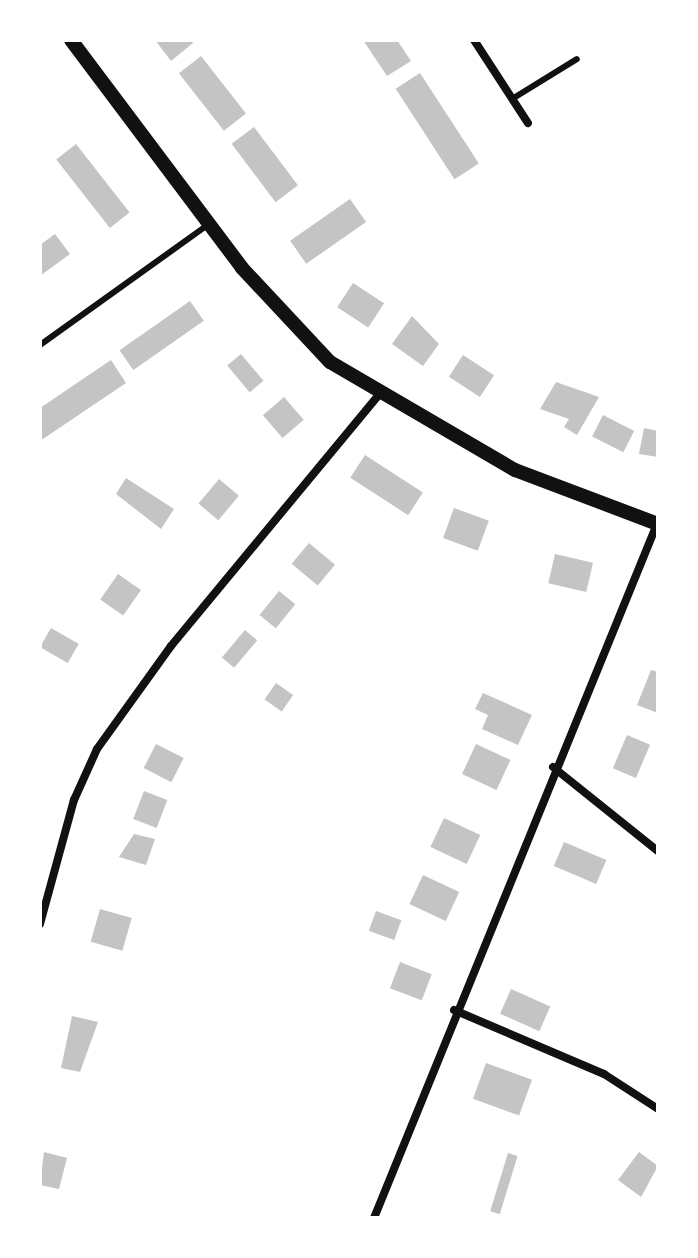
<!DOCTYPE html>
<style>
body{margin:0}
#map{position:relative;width:698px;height:1258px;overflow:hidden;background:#fff;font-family:Overpass,sans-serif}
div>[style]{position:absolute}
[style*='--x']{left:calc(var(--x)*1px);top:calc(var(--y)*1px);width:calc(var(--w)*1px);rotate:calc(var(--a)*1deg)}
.building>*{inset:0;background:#c4c4c4;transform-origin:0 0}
.service>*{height:6px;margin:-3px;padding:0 3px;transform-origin:3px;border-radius:3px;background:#111}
.minor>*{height:8px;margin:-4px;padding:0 4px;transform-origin:4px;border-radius:4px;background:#111}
.tertiary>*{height:14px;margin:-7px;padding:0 7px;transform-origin:7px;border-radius:7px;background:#111}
span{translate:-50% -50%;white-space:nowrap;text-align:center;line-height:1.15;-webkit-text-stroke:8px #fff;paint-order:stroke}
.frame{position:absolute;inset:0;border:42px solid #fff;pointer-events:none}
</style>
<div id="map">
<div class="building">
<i style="clip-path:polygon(155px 40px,191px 40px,193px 43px,171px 61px)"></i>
<i style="clip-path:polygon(363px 40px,397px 40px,411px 61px,387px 76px)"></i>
<i style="left:201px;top:56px;width:73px;height:28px;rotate:52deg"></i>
<i style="left:420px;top:73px;width:108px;height:29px;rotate:57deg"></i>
<i style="left:254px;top:127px;width:73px;height:28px;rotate:53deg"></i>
<i style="left:76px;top:144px;width:87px;height:25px;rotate:52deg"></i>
<i style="left:350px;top:199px;width:28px;height:73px;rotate:55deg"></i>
<i style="clip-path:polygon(55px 234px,70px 254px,40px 276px,40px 245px)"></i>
<i style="left:353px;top:283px;width:37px;height:29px;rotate:33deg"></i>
<i style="left:190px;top:301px;width:24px;height:86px;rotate:55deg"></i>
<i style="clip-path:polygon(412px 316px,439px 344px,423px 366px,392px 344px)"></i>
<i style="left:241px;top:354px;width:35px;height:18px;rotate:50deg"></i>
<i style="left:463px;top:355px;width:37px;height:26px;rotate:33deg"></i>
<i style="clip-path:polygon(111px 360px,126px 383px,40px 441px,40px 408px)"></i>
<i style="clip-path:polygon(556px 382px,599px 397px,577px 435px,564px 427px,569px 419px,540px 409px)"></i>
<i style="left:284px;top:397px;width:30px;height:28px;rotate:49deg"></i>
<i style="left:603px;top:415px;width:35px;height:24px;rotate:27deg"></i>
<i style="clip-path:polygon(644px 428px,658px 431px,658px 457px,639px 454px)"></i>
<i style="left:365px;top:455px;width:69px;height:27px;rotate:33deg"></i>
<i style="clip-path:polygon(126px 478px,174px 509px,161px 529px,116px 494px)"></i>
<i style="left:219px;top:479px;width:26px;height:32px;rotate:40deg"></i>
<i style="left:454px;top:508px;width:37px;height:32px;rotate:20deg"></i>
<i style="left:309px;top:543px;width:34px;height:27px;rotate:40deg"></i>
<i style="left:555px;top:554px;width:39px;height:30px;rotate:13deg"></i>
<i style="left:118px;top:574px;width:28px;height:31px;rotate:35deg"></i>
<i style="left:279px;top:591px;width:21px;height:31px;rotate:39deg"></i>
<i style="left:51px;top:628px;width:32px;height:22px;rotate:30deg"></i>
<i style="left:245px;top:630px;width:16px;height:36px;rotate:40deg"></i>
<i style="clip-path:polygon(651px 670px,658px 672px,658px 713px,637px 705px)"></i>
<i style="left:276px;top:683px;width:21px;height:20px;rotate:35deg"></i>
<i style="clip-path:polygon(483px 693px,532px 715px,518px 745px,482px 729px,488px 715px,475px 709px)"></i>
<i style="left:627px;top:735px;width:25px;height:36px;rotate:23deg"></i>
<i style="left:156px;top:744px;width:31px;height:27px;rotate:27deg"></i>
<i style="left:476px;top:744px;width:38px;height:33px;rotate:25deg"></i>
<i style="left:144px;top:791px;width:25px;height:30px;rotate:21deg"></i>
<i style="left:444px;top:818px;width:40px;height:32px;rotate:25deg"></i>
<i style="clip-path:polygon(134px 834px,155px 839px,146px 865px,119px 857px)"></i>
<i style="left:564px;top:842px;width:46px;height:26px;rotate:23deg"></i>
<i style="left:423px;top:875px;width:40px;height:32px;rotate:25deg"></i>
<i style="left:100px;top:909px;width:33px;height:34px;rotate:16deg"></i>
<i style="left:376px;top:911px;width:27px;height:21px;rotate:20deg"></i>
<i style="left:400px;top:962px;width:34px;height:28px;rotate:21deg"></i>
<i style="left:511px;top:989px;width:43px;height:27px;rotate:24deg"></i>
<i style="clip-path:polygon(72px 1016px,98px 1022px,80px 1072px,61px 1068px)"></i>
<i style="left:486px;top:1063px;width:49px;height:38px;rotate:20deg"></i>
<i style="clip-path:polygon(44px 1152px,67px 1158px,59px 1189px,40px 1185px)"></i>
<i style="clip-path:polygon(639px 1152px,658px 1166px,641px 1197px,618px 1180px)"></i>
<i style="left:508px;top:1153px;width:10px;height:61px;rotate:17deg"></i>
</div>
<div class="service">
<i style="--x:512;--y:99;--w:76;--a:-31.6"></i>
<i style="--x:40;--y:345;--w:208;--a:-35.6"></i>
</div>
<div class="minor">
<i style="--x:474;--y:40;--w:99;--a:57"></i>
<i style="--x:553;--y:767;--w:134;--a:38.7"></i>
<i style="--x:40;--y:924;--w:129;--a:-74.7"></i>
<i style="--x:74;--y:800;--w:56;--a:-65.7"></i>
<i style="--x:97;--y:749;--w:127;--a:-54.3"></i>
<i style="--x:171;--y:646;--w:325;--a:-50.4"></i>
<i style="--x:454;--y:1010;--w:163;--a:23.1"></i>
<i style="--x:604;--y:1074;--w:64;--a:32.9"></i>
<i style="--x:374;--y:1218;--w:749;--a:-67.82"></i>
</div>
<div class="tertiary">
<i style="--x:71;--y:40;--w:285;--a:53.1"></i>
<i style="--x:242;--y:268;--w:129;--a:46.9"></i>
<i style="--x:330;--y:362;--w:214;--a:30.3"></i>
<i style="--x:515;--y:470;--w:153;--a:20.7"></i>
</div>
<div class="frame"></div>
</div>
